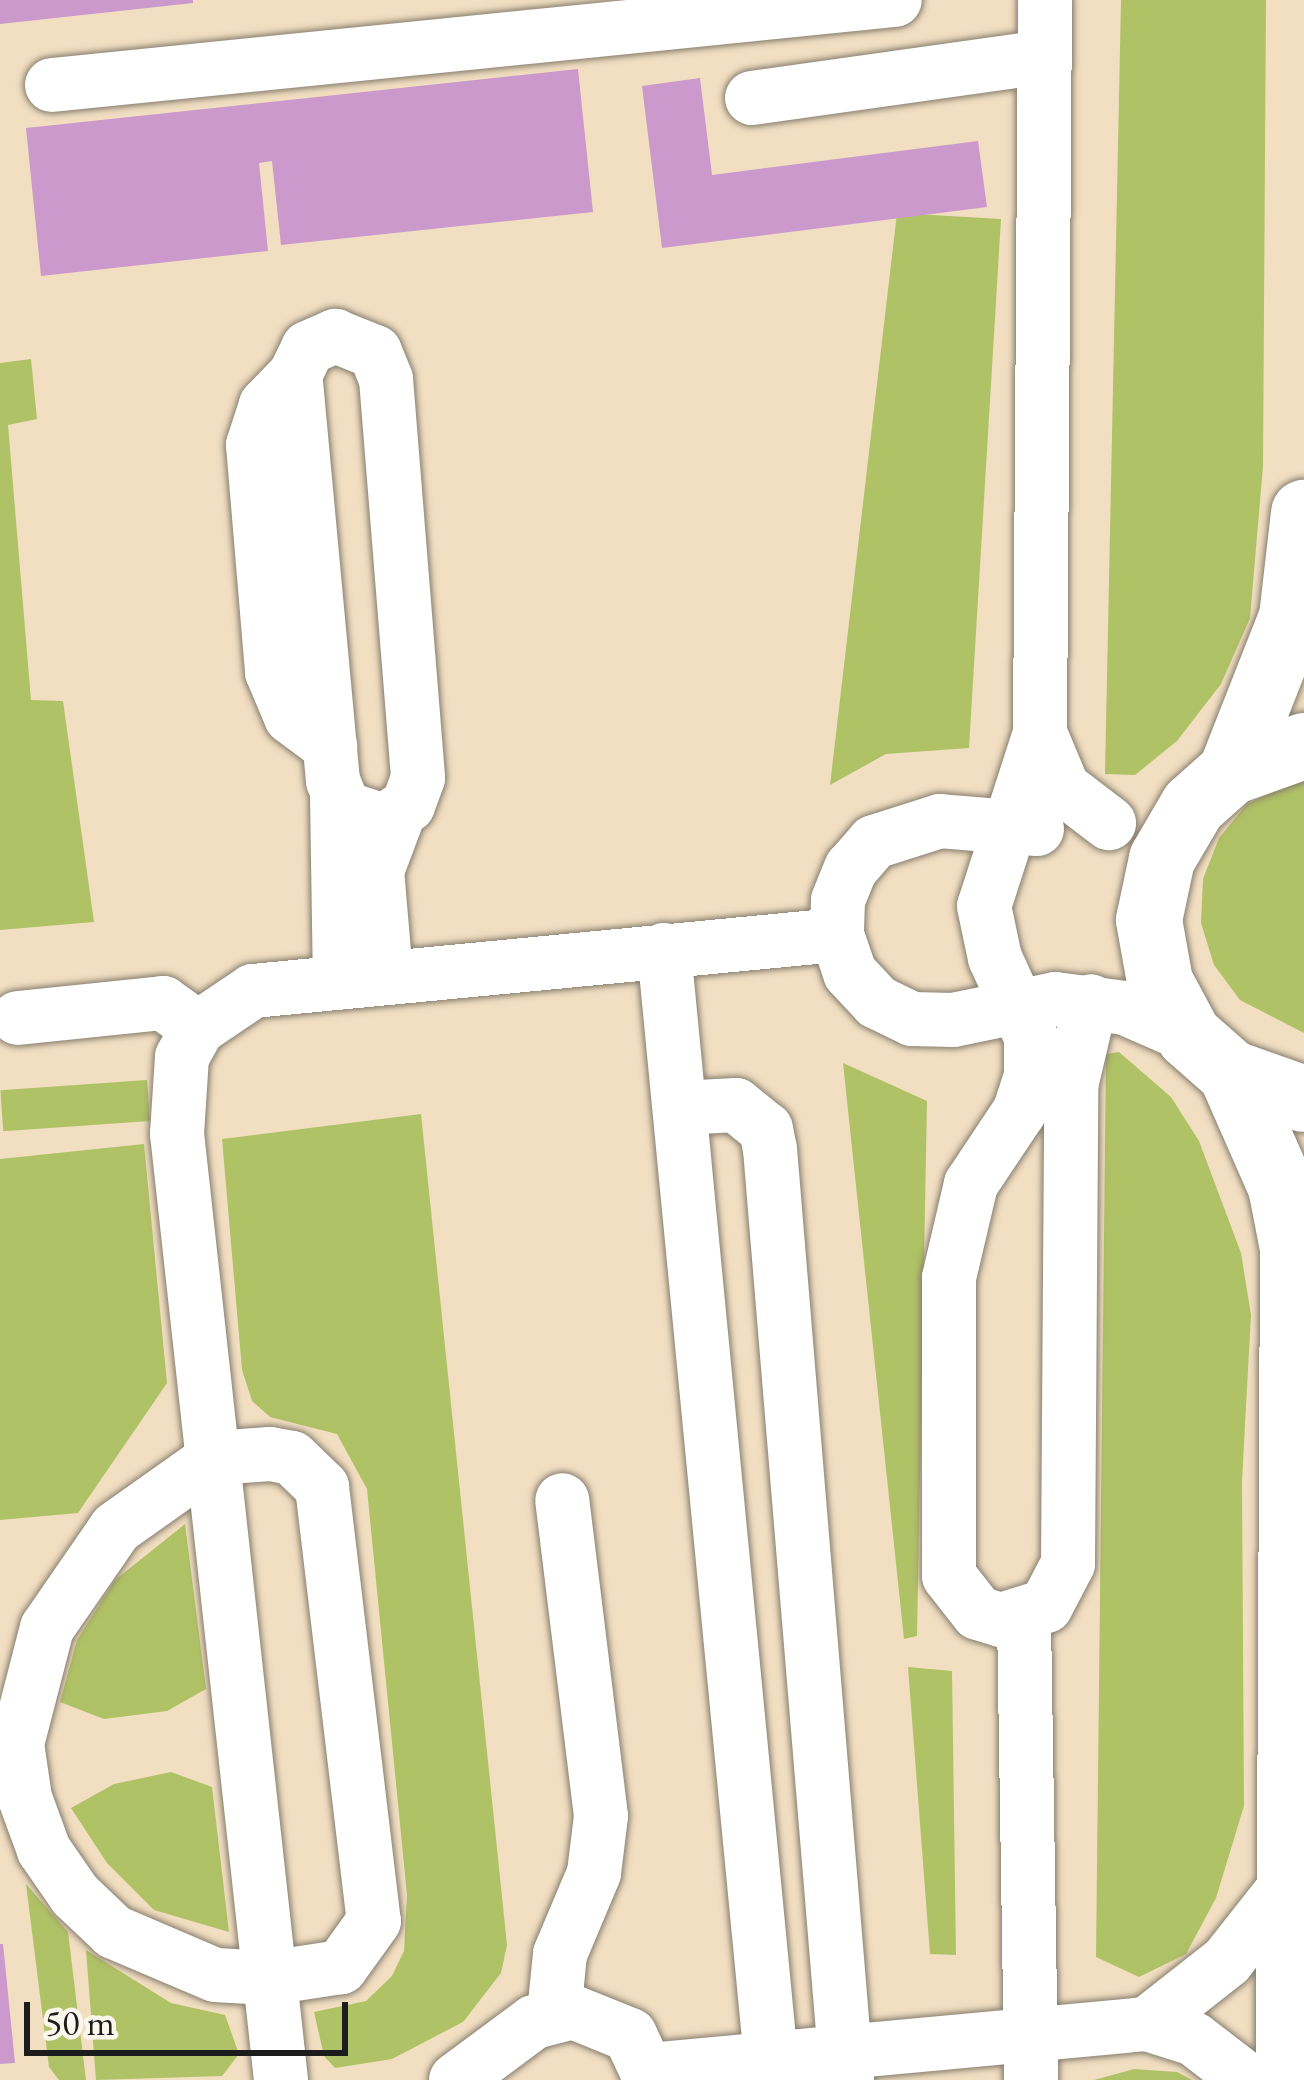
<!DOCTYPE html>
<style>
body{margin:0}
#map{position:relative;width:1304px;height:2080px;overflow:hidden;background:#f2dfc2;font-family:"EB Garamond",serif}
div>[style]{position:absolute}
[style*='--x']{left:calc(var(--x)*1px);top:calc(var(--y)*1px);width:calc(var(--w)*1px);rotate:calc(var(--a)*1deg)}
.green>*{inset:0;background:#b0c266;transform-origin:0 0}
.building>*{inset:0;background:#cb99cc}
.roads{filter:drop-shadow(0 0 3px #877e6f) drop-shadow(0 0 3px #877e6f)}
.minor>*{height:54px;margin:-27px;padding:0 27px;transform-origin:27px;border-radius:27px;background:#fff}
.major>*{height:66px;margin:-33px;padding:0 33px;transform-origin:33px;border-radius:33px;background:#fff}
span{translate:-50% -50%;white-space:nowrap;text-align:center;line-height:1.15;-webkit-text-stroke:9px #fbf7ec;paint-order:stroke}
.scale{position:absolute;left:24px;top:2002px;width:324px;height:54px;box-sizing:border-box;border:6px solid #1c1c1c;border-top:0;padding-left:15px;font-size:36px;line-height:42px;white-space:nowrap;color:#1c1c1c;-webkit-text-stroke:9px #fbf7ec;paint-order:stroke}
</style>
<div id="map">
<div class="green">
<i style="clip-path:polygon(1121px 0,1266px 0,1263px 466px,1250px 618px,1221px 684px,1177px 741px,1135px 775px,1105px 774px)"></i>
<i style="clip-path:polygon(897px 213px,1001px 219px,969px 748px,886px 754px,830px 785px)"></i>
<i style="clip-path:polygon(31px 359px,37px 419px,8px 425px,31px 700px,63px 701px,94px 922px,0 930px,0 363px)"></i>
<i style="clip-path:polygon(1304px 778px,1304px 1033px,1240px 1000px,1214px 965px,1201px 923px,1203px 879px,1219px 838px,1247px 804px)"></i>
<i style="clip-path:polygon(1119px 1052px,1171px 1097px,1199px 1141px,1241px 1253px,1251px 1315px,1242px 1481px,1244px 1806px,1216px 1898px,1186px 1954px,1139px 1977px,1096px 1957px,1106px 1054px)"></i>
<i style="clip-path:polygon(843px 1063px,927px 1101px,917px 1636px,904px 1639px)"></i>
<i style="left:147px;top:1080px;width:41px;height:147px;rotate:86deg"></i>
<i style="clip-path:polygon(421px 1114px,507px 1945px,501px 1973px,463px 2022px,392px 2059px,335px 2068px,324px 2056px,314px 2012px,366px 2001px,392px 1976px,404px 1951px,407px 1895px,367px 1489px,337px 1434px,270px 1417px,252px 1401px,242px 1370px,222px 1139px)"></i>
<i style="clip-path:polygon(144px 1144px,167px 1383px,78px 1513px,0 1520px,0 1159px)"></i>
<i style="clip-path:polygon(185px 1524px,206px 1689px,167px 1711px,104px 1719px,60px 1702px,77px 1640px,115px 1580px)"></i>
<i style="clip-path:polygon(908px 1667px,952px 1671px,956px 1955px,930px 1954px)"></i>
<i style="clip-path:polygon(171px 1772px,212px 1787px,229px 1932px,154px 1910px,107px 1863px,71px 1808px,114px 1784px)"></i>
<i style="clip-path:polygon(26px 1884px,68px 1932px,86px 2080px,59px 2080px,49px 2067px)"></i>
<i style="clip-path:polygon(86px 1950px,171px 2003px,225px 2015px,239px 2054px,222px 2076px,96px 2080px)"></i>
<i style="clip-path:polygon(1134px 2069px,1177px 2072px,1192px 2080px,1094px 2080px)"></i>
</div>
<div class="building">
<i style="clip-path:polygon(0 0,193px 0,193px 3px,0 24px)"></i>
<i style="clip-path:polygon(578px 69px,593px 212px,281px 245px,272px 161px,259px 163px,268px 251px,41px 276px,26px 128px)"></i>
<i style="clip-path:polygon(700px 78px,712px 175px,978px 141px,987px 207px,662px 248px,642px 86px)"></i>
<i style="clip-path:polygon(0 1944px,3px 1944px,15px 2063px,0 2064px)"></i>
</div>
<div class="roads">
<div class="minor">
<i style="--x:1045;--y:0;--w:733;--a:90.39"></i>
<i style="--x:1040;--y:733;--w:60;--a:67.3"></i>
<i style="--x:1063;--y:788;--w:58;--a:37.3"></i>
<i style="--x:52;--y:85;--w:847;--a:-5.76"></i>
<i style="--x:752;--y:98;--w:295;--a:-8"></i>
<i style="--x:335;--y:336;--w:43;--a:21.8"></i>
<i style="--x:375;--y:352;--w:29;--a:68"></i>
<i style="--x:386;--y:379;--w:400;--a:85.4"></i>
<i style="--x:418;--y:778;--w:29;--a:110"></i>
<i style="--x:408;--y:805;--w:29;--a:146"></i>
<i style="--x:384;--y:821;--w:42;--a:-162"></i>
<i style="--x:344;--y:808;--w:29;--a:-112"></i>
<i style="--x:333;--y:781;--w:408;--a:-95.3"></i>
<i style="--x:295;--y:375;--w:30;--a:-64"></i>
<i style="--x:308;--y:348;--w:30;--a:-24"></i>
<i style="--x:295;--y:375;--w:42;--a:134"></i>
<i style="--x:266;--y:405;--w:42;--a:108"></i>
<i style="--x:253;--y:445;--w:228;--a:85.2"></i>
<i style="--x:272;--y:672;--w:49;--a:67.1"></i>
<i style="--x:291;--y:717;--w:49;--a:36.6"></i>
<i style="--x:1040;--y:733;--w:182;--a:107.9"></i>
<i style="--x:984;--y:906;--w:53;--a:78.1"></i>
<i style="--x:995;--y:958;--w:87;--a:65.5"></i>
<i style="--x:1031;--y:1037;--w:39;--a:90"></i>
<i style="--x:1031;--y:1076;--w:38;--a:108"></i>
<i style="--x:1019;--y:1112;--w:87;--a:123.7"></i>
<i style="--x:971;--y:1184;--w:97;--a:103.2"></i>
<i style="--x:949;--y:1278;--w:298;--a:90"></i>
<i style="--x:949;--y:1576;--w:47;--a:51.9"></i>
<i style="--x:978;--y:1613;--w:24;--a:17"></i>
<i style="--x:1001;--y:1620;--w:47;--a:-17.3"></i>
<i style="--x:1046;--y:1606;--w:47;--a:-62.4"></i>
<i style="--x:1068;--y:1564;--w:478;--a:-89.6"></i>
<i style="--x:1071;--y:1086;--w:87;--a:-76.8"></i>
<i style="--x:337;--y:795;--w:185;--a:89.1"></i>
<i style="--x:1037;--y:829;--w:97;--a:-175.3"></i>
<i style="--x:940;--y:821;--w:69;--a:162.3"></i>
<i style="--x:874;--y:842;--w:35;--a:131"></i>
<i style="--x:851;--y:868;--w:35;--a:112"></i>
<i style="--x:838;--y:901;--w:34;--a:92"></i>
<i style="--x:837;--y:935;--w:40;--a:71.1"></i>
<i style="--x:850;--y:973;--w:40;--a:47"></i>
<i style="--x:877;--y:1002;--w:39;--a:26"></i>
<i style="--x:912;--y:1019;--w:41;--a:1.4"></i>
<i style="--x:953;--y:1020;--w:104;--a:-11.6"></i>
<i style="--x:1055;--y:999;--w:71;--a:7.3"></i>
<i style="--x:1125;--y:1008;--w:70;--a:23.6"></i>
<i style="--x:664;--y:950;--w:1135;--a:84.49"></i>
<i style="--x:386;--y:975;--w:104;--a:-94.9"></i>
<i style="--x:377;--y:871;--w:60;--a:-69.4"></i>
<i style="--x:18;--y:1018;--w:146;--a:-5.9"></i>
<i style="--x:163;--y:1003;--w:43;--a:35.5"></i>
<i style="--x:680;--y:1108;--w:56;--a:-3.1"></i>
<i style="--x:736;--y:1105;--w:38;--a:39"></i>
<i style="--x:766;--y:1129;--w:20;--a:79"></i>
<i style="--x:770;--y:1149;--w:934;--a:85.27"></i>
<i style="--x:270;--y:1454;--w:22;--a:10"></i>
<i style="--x:292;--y:1458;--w:42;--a:44"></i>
<i style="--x:322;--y:1487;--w:437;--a:83.2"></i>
<i style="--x:374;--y:1921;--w:57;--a:125.7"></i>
<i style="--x:341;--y:1967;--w:73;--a:171.3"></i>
<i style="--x:269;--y:1978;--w:54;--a:-176.8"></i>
<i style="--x:215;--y:1975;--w:110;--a:-156.9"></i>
<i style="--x:114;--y:1932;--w:54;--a:-136.5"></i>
<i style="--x:75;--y:1895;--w:55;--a:-124.6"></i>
<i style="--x:44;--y:1850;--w:55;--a:-110.1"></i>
<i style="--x:25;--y:1798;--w:55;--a:-98.4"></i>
<i style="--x:17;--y:1744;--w:120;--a:-75.5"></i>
<i style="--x:47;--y:1628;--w:121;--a:-55.4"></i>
<i style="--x:116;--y:1528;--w:121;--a:-35.3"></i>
<i style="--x:215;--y:1458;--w:55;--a:-4.2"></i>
<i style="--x:1024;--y:1618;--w:462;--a:89.1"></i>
<i style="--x:554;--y:2014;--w:60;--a:-84.3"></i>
<i style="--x:560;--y:1954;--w:88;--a:-67.2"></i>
<i style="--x:594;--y:1873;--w:57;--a:-83"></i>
<i style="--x:601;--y:1816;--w:318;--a:-97"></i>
<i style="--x:1147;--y:2024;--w:102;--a:-38.2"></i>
<i style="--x:1227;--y:1961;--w:102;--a:-51.8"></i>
<i style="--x:650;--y:2070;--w:499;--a:-5.3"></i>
<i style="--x:1147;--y:2024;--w:49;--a:17.7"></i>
<i style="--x:1194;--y:2039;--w:67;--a:37.7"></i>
<i style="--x:281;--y:2080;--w:952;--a:-96.27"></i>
<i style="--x:177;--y:1134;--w:77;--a:-86.3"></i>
<i style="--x:182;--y:1057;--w:33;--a:-61"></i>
<i style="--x:198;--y:1028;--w:66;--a:-33.9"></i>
<i style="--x:253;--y:991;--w:587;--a:-5.48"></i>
<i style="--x:456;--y:2080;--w:97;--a:-36.6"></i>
<i style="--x:534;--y:2022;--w:40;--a:-14.4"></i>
<i style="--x:573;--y:2012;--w:61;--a:22"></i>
<i style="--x:630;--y:2035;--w:50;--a:65"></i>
</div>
<div class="major">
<i style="--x:1304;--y:746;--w:77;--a:160.4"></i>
<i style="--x:1231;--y:772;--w:51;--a:138.2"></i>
<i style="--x:1193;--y:806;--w:61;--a:120.3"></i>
<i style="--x:1162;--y:859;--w:62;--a:102"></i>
<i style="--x:1149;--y:920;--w:63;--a:79.9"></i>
<i style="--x:1160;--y:982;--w:61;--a:61.8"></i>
<i style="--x:1189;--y:1036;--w:56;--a:41.4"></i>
<i style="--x:1231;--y:1073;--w:77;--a:19.6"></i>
<i style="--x:1231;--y:772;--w:167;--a:-68.5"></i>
<i style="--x:1292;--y:617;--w:105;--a:-83.4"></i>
<i style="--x:1231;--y:1073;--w:124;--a:66.3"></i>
<i style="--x:1281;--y:1187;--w:62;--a:78.9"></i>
<i style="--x:1293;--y:1248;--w:832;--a:90.28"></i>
</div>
</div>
<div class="scale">50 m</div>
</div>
